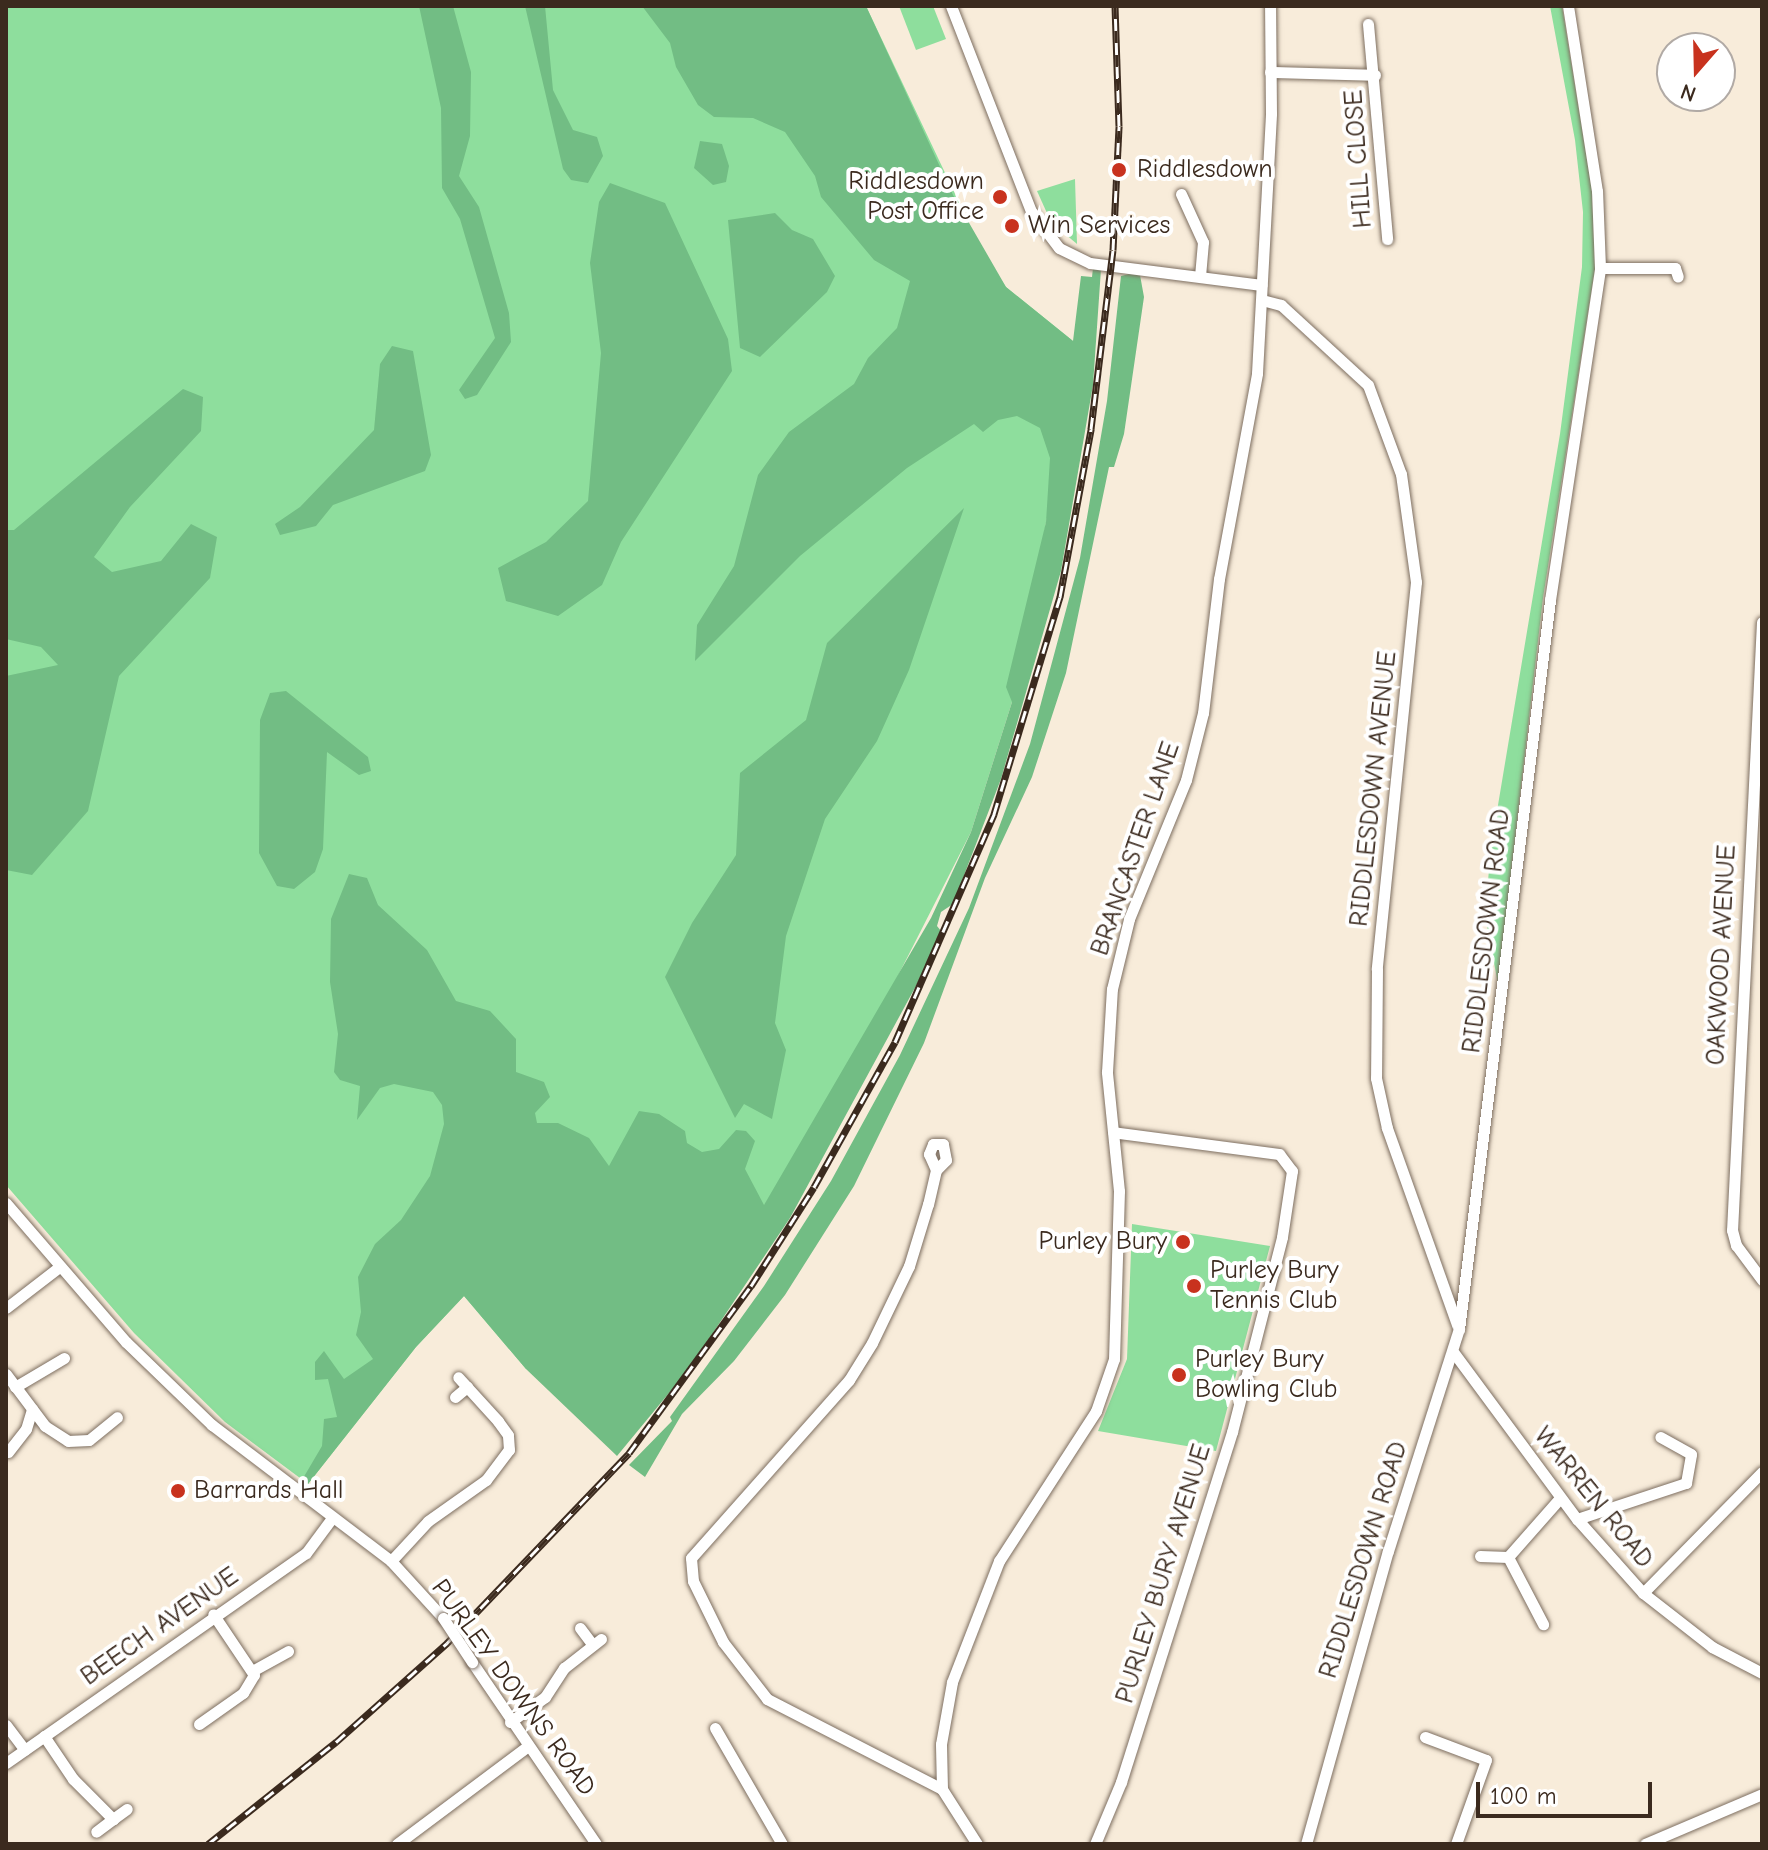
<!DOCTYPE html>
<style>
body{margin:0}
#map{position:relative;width:1768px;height:1850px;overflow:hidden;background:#f8ecda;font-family:"Comic Neue",sans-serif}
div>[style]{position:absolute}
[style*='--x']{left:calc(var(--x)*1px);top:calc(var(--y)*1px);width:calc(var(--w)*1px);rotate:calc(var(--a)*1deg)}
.green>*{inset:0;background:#8ede9d}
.forest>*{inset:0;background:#72bd84}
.roads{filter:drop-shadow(0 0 2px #7d6e60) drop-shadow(0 0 2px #7d6e60)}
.minor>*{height:11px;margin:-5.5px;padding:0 5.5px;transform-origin:5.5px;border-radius:5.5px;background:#fff}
.rail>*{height:7px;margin-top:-3.5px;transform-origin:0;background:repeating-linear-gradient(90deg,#fff 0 12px,#3b2a1e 0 24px);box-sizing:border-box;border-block:2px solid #3b2a1e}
.bridges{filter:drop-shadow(0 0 2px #7d6e60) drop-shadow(0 0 2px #7d6e60)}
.minor-bridge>*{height:11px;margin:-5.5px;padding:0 5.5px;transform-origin:5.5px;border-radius:5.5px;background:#fff}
.dots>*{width:22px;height:22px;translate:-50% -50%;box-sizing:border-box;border:4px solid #fff;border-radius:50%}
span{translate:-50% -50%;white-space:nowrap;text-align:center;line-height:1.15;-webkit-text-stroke:8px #fff;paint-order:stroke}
.street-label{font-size:26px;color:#3b2a1e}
.poi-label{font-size:26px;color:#3b2a1e}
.left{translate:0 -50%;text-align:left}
.right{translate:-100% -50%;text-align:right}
.frame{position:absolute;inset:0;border:8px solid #3b2a1e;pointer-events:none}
.north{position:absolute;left:1656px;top:32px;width:80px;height:80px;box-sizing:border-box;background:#fff;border:2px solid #b1aaa5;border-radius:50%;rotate:200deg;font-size:22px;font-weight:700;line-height:32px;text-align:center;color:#3b2a1e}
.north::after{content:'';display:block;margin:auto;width:28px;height:36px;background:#c8321e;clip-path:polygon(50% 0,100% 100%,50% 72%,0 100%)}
.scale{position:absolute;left:1476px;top:1782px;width:176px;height:36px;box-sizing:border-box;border:4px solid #3b2a1e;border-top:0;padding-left:10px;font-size:24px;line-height:28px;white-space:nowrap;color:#3b2a1e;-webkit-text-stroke:6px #fff;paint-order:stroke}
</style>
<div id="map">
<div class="green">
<i style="clip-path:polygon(6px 6px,866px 6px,983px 253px,1006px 287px,1073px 341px,1071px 391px,1012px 702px,971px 832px,876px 1019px,764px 1206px,526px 1369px,464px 1296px,416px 1347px,308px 1484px,225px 1422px,134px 1333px,6px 1185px)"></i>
<i style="clip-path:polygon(899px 6px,933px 6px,946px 39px,916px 50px)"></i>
<i style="clip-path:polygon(1550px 6px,1562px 6px,1592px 191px,1595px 268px,1543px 598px,1498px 984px,1485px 915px,1491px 847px,1560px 434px,1582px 267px,1583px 212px,1575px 140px)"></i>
<i style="clip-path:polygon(1075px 179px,1077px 244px,1051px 222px,1037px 191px)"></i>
<i style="clip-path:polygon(1132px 1224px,1270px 1246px,1216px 1451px,1098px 1431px,1127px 1359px)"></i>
</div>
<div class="forest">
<i style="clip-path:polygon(419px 6px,453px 6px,471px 72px,470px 136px,459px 176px,479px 207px,509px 313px,511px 342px,477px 395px,465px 399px,459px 390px,495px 338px,460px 219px,442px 188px,441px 108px)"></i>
<i style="clip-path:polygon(525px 6px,545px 6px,553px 90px,573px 130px,597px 137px,603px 156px,588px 183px,571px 180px,563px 169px)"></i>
<i style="clip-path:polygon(642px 6px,866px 6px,953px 195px,1006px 287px,1073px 341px,1081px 276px,1092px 277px,1093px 268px,1101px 269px,1093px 385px,1061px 571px,1001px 779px,953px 904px,941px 912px,937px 926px,941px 931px,917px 984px,790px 1218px,688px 1370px,617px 1456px,526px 1369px,464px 1296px,416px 1347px,308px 1484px,302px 1480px,322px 1446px,324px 1419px,337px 1417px,328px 1379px,315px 1380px,315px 1362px,324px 1351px,344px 1379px,373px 1359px,356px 1335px,361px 1312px,358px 1277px,375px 1244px,401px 1220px,430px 1176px,444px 1124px,442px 1105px,433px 1092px,394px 1084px,380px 1088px,357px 1120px,360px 1086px,340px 1080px,334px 1072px,338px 1034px,330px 982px,331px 919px,349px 874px,367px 878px,378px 905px,427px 950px,456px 1001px,490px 1011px,516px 1039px,516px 1072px,544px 1082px,550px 1097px,535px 1113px,537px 1123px,558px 1123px,589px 1138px,609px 1166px,639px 1111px,659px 1114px,685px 1131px,687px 1143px,702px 1152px,719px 1149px,736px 1130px,746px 1131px,755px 1141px,745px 1169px,764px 1205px,931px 918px,971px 832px,1012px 702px,1006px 687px,1046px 522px,1050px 458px,1040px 428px,1017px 416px,998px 420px,983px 432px,974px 424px,907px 468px,800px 556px,695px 661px,697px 625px,734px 566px,758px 475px,789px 432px,854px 384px,868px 358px,897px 328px,910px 281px,874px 260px,821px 197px,815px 176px,785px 132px,753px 118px,714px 117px,698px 105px,676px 67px,670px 43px)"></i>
<i style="clip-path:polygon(700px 141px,722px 144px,729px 166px,726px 182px,713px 185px,694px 168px)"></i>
<i style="clip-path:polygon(610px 183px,665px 203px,728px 339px,732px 371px,621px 542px,602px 585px,558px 616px,506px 601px,498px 568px,546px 542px,588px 501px,601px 353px,590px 263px,599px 202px)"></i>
<i style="clip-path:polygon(775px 213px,792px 230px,813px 239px,835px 276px,827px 292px,760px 357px,740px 348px,728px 220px)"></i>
<i style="clip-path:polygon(1146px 270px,1140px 275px,1144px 297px,1124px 434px,1114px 467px,1109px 467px,1066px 673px,1032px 777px,985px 878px,924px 1043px,854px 1186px,785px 1295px,734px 1361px,682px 1414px,645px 1477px,629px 1465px,672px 1421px,670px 1417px,764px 1286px,831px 1181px,900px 1055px,969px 908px,1030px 744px,1080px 558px,1107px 401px,1121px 276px)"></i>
<i style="clip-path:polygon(392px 346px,413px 351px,431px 455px,425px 471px,333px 505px,316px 526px,280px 535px,275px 524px,300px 507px,374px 430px,380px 364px)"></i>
<i style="clip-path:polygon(183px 389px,203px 397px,201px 431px,130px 507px,94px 557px,112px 572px,161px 561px,191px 524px,217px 537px,210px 578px,119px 676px,88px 811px,32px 875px,6px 870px,6px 676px,58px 665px,41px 647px,6px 639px,6px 530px,14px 530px)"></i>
<i style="clip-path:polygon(964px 508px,909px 670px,877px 741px,825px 819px,786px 936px,775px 1023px,786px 1050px,772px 1119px,744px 1104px,735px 1118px,665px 977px,692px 923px,736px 855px,740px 773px,806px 720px,827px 643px)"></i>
<i style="clip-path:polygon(286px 691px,368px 757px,371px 771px,359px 775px,327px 752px,323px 849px,315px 872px,294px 889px,277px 886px,259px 853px,260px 720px,270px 693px)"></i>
</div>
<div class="roads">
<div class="minor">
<i style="--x:951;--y:6;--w:220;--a:68.7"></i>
<i style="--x:1031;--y:211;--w:46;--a:52.9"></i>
<i style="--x:1059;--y:248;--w:34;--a:26"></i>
<i style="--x:1090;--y:263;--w:173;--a:7.3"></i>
<i style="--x:1368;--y:24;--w:216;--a:84.9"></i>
<i style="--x:1270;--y:72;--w:105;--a:1.6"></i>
<i style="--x:1181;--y:194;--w:53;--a:65.4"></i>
<i style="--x:1203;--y:242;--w:32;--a:95"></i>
<i style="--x:1600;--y:268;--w:75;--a:0"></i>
<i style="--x:1675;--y:268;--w:9;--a:72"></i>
<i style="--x:1262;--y:300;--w:20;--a:15"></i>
<i style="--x:1281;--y:305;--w:118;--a:42.6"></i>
<i style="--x:1368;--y:385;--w:95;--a:69.7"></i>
<i style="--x:1401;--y:474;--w:109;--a:82.1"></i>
<i style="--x:1416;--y:582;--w:389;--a:95.8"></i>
<i style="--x:1377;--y:969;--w:109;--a:90.5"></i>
<i style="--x:1376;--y:1078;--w:51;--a:77.6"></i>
<i style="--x:1387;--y:1128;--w:209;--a:70.4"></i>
<i style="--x:1762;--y:622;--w:609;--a:92.82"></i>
<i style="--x:1732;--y:1230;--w:16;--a:75"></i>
<i style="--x:1736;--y:1245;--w:44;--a:53.4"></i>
<i style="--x:936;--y:1170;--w:14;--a:-45"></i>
<i style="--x:946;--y:1160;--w:16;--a:-101"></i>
<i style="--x:943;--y:1144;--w:10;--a:180"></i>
<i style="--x:933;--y:1144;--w:11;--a:112"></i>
<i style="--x:929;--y:1154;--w:17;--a:66"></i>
<i style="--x:936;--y:1170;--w:35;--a:103"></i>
<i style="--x:928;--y:1204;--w:65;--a:107"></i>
<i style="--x:909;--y:1266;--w:85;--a:115.7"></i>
<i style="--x:872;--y:1343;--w:44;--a:121.9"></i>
<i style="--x:849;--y:1380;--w:238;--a:131.6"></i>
<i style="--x:691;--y:1558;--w:23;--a:85"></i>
<i style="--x:693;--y:1581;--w:68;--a:63.8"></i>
<i style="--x:723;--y:1642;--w:72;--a:52.3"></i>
<i style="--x:767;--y:1699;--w:197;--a:27.2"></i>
<i style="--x:6;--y:1203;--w:184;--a:49.2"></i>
<i style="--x:126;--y:1342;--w:120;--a:44"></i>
<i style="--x:212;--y:1425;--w:225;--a:37.2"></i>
<i style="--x:391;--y:1561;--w:77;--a:47.6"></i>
<i style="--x:6;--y:1308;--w:67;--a:-37.7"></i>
<i style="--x:1454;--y:1353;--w:207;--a:53.5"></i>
<i style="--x:1577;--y:1519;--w:99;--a:48.3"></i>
<i style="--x:1643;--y:1593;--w:88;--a:38"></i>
<i style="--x:1712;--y:1647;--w:56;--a:27.5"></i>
<i style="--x:6;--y:1374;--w:65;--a:53.1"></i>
<i style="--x:45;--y:1426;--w:27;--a:33"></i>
<i style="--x:68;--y:1441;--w:21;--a:-3"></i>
<i style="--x:89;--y:1440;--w:36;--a:-39"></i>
<i style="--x:15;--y:1387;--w:57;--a:-30.6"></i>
<i style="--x:455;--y:1397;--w:16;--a:-40"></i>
<i style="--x:8;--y:1452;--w:29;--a:-52"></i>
<i style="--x:26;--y:1429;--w:21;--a:-73"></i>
<i style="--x:1577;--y:1519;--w:115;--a:-18.3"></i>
<i style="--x:1686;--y:1483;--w:29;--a:-80"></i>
<i style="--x:1691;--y:1454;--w:35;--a:-151"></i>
<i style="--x:1480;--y:1556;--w:28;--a:2"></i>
<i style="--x:1508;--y:1557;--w:79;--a:-48.6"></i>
<i style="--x:1508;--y:1557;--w:76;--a:62.4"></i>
<i style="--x:391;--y:1561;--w:54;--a:-47.2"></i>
<i style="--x:428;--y:1521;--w:71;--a:-35.3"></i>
<i style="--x:486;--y:1480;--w:38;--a:-53"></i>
<i style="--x:509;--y:1450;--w:15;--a:-94"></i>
<i style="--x:508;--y:1435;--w:17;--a:-126"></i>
<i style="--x:498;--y:1421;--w:59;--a:-132.3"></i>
<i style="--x:1643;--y:1593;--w:170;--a:-45.5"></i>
<i style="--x:580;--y:1628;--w:21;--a:53"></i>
<i style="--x:472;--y:1662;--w:220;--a:55.7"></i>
<i style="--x:254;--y:1670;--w:39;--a:-29"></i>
<i style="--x:510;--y:1722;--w:43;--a:-35.5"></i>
<i style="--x:545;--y:1697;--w:35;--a:-57"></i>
<i style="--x:564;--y:1668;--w:47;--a:-38.1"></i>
<i style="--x:199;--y:1724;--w:54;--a:-35.2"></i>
<i style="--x:243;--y:1693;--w:21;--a:-59"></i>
<i style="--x:254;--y:1675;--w:73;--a:-123.9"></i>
<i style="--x:6;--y:1725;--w:31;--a:53"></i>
<i style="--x:715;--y:1728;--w:134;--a:60"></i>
<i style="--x:44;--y:1736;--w:52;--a:56"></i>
<i style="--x:73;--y:1779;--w:57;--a:45"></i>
<i style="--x:113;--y:1819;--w:21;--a:143"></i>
<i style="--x:1425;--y:1737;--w:65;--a:20.7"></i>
<i style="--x:1486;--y:1760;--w:89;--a:109.7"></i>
<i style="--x:6;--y:1763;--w:366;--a:-35"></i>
<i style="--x:306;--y:1553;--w:44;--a:-53.4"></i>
<i style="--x:113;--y:1819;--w:17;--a:-36"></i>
<i style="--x:397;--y:1844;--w:164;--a:-36.8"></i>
<i style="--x:977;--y:1844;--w:65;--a:-122.5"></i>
<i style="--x:942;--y:1789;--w:45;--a:-91.3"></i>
<i style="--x:941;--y:1744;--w:63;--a:-79.9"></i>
<i style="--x:952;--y:1682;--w:130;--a:-68.8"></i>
<i style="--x:999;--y:1561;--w:179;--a:-57.1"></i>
<i style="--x:1096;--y:1411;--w:55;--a:-70.9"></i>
<i style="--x:1114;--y:1359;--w:168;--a:-88.3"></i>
<i style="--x:1119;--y:1191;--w:120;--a:-95.8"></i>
<i style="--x:1107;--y:1072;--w:83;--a:-86.6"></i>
<i style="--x:1112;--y:989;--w:72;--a:-76.3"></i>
<i style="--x:1129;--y:919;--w:150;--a:-67.7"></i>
<i style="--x:1186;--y:780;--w:69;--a:-75.8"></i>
<i style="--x:1203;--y:713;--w:135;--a:-83.2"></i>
<i style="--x:1219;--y:579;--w:209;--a:-79.5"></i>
<i style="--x:1257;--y:373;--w:260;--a:-86.9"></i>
<i style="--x:1271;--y:113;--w:107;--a:-90.5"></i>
<i style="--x:1095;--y:1844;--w:67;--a:-67.2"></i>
<i style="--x:1121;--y:1782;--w:367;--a:-72.4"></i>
<i style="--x:1232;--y:1432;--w:201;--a:-75.6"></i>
<i style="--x:1282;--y:1237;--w:67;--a:-81.4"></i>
<i style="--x:1292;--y:1171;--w:21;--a:-127"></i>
<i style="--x:1279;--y:1154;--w:167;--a:-172.5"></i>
<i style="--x:1306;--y:1844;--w:304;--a:-74.4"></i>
<i style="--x:1388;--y:1551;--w:233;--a:-72.3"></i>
<i style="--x:1459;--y:1329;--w:735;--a:-82.88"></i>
<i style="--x:1550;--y:600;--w:336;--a:-81.4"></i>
<i style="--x:1600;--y:268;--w:77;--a:-92.2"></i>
<i style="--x:1597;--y:191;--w:187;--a:-98.9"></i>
<i style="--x:1645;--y:1844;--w:127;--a:-23.1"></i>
</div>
</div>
<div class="rail">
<i style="--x:208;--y:1844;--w:164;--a:-38.6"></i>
<i style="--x:336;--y:1742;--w:149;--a:-41.7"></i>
<i style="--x:447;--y:1643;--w:263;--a:-46.2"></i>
<i style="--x:629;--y:1453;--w:207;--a:-53.9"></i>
<i style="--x:751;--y:1286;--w:117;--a:-57.5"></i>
<i style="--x:814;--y:1187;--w:166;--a:-60.8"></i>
<i style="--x:895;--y:1042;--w:249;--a:-66.5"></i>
<i style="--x:994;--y:814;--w:227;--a:-73.1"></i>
<i style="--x:1060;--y:597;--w:171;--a:-79.5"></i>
<i style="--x:1091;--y:429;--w:180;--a:-83"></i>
<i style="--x:1113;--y:250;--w:124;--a:-87.2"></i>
<i style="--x:1119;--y:126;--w:120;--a:-91.9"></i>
</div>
<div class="bridges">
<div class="minor-bridge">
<i style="--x:443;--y:1618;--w:53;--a:56.6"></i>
</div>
</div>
<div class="dots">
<i style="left:1119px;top:170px;background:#c8321e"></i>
<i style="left:1000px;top:197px;background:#c8321e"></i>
<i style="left:1012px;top:226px;background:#c8321e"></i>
<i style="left:1183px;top:1242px;background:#c8321e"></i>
<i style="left:1194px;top:1286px;background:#c8321e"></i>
<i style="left:1179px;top:1375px;background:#c8321e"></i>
<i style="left:178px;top:1491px;background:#c8321e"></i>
</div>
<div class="street-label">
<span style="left:1359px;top:159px;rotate:-94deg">HILL CLOSE</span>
<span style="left:1374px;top:789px;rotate:-84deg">RIDDLESDOWN AVENUE</span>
<span style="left:1136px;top:849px;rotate:-71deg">BRANCASTER LANE</span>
<span style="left:1487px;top:931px;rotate:-83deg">RIDDLESDOWN ROAD</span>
<span style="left:1722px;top:955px;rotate:-87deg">OAKWOOD AVENUE</span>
<span style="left:1593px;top:1498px;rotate:51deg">WARREN ROAD</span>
<span style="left:1364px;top:1560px;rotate:-73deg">RIDDLESDOWN ROAD</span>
<span style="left:1164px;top:1574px;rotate:-73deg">PURLEY BURY AVENUE</span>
<span style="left:160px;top:1627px;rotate:-35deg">BEECH AVENUE</span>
<span style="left:513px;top:1688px;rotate:54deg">PURLEY DOWNS ROAD</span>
</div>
<div class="poi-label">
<span class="left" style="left:1137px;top:170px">Riddlesdown</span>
<span class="right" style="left:984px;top:197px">Riddlesdown<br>Post Office</span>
<span class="left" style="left:1028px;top:226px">Win Services</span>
<span class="right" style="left:1167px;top:1242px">Purley Bury</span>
<span class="left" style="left:1210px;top:1286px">Purley Bury<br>Tennis Club</span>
<span class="left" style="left:1195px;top:1375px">Purley Bury<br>Bowling Club</span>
<span class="left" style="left:194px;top:1491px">Barrards Hall</span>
</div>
<div class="frame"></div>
<div class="north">N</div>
<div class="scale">100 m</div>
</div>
